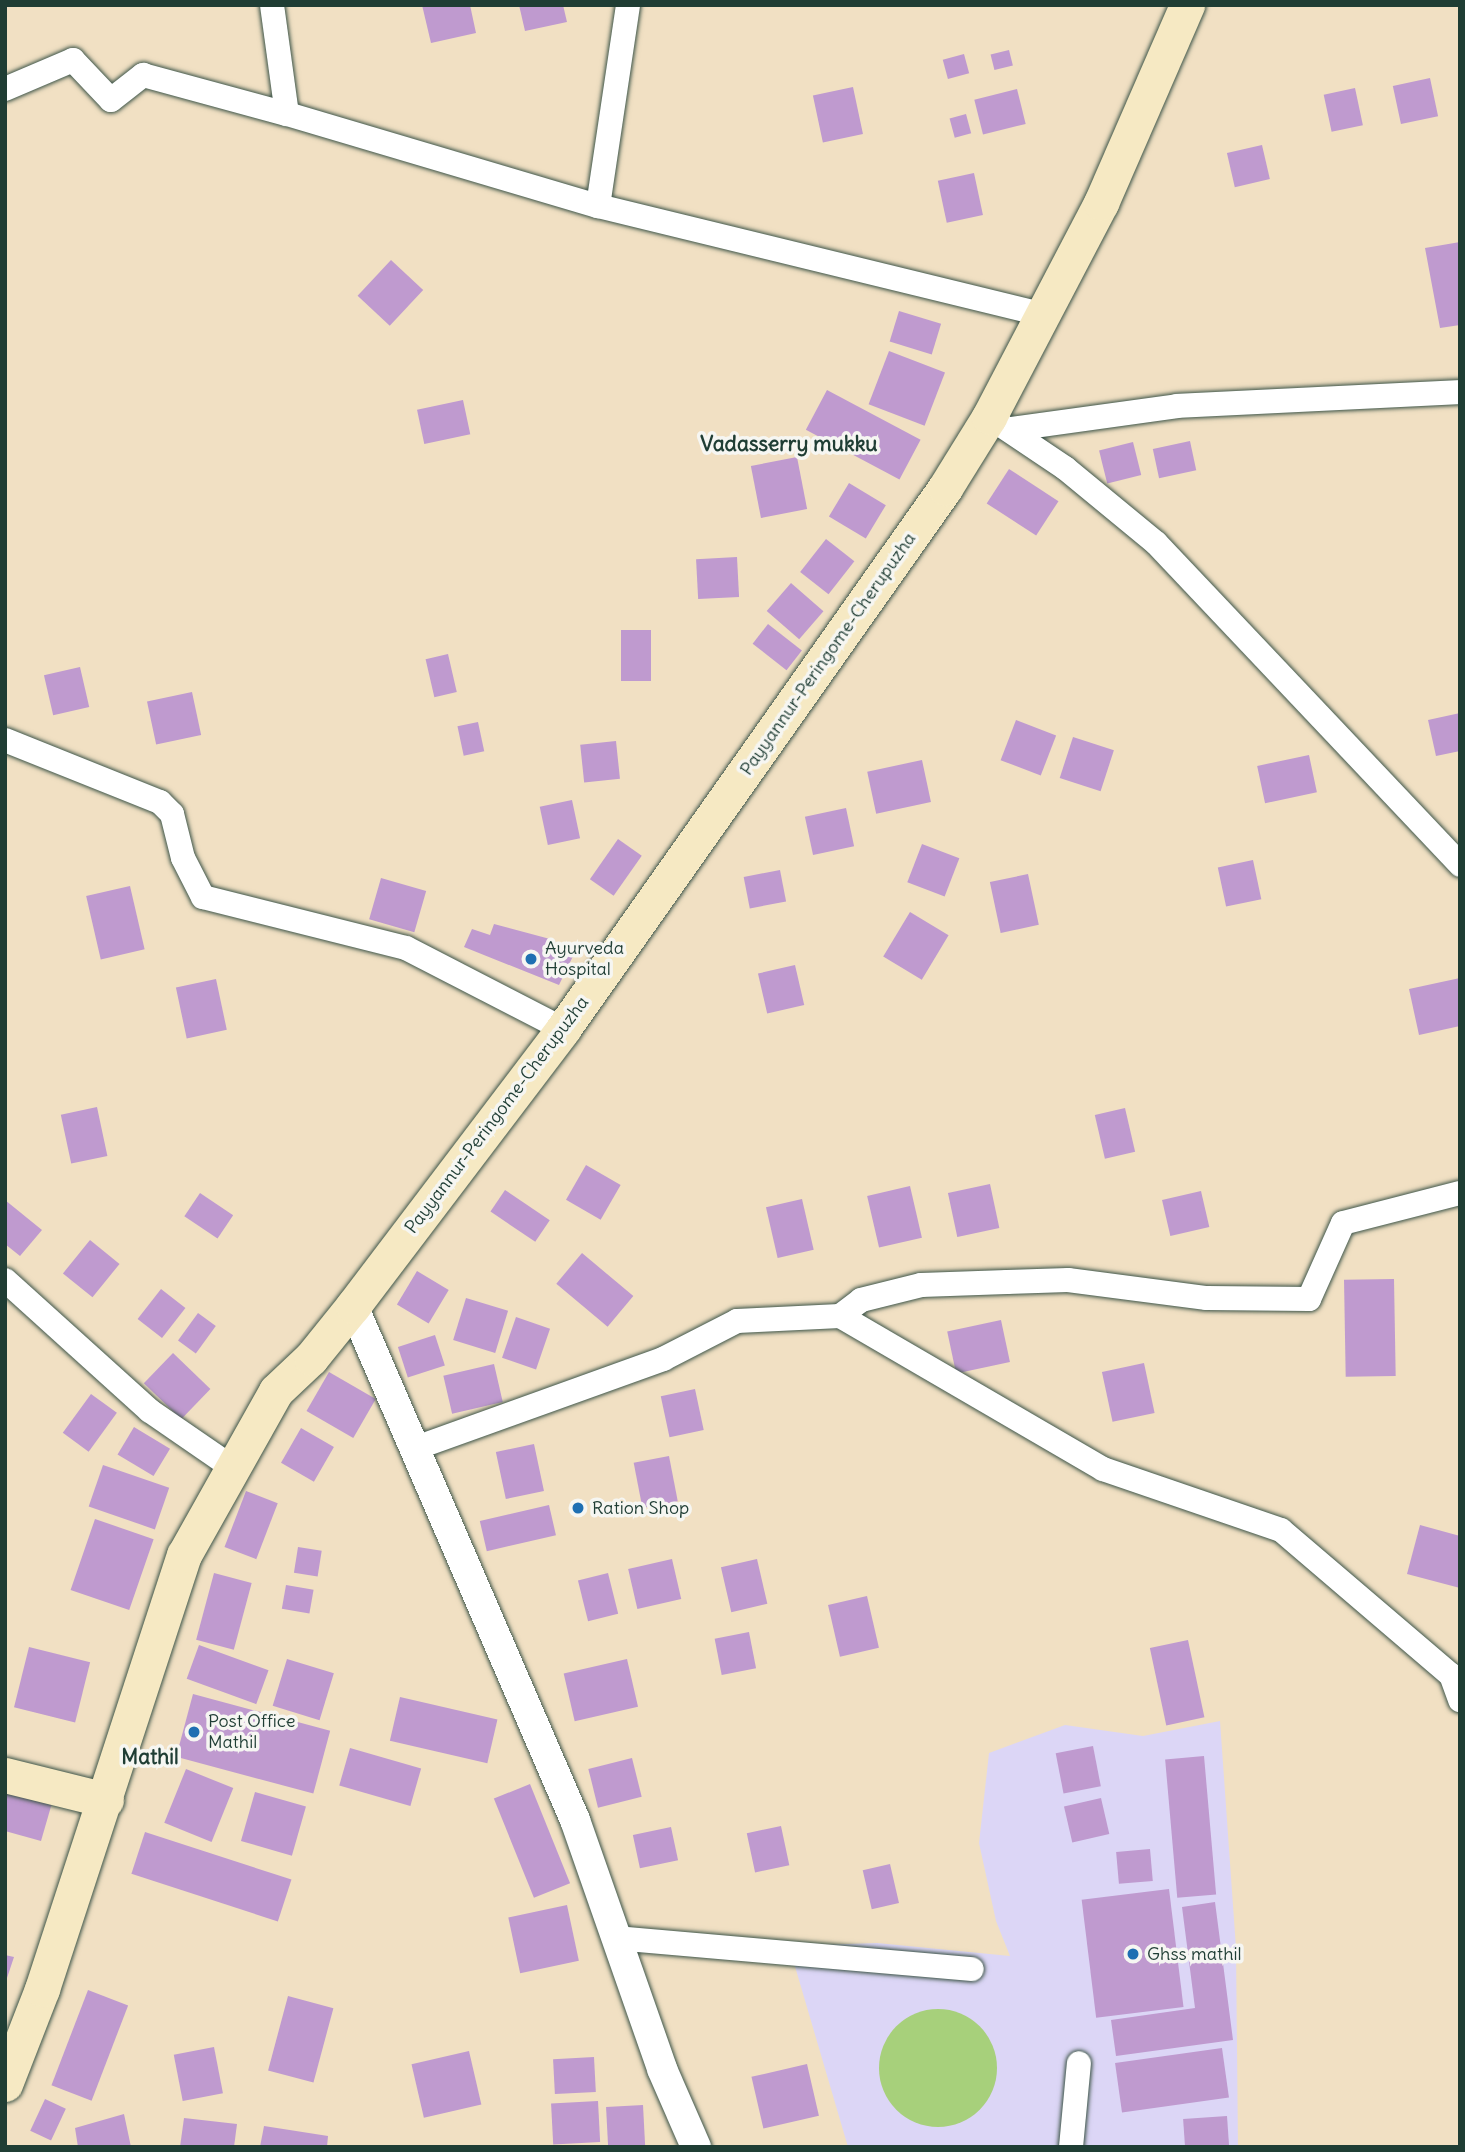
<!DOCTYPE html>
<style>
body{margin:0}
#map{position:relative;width:1465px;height:2152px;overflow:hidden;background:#f1e0c3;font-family:Delius,sans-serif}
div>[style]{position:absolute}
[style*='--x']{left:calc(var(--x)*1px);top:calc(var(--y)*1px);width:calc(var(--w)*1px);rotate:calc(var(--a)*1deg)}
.built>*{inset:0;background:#dcd6f6}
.green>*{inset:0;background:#a7d07b}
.round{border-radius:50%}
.building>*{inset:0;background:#bf9acf;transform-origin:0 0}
.roads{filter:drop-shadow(0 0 2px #3e5549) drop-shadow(0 0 2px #3e5549)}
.minor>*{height:24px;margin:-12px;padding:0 12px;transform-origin:12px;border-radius:12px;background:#fff}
.tertiary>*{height:30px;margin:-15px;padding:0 15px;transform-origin:15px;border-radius:15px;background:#fff}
.secondary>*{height:35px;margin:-17.5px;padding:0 17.5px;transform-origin:17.5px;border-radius:17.5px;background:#f6e9c3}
.dots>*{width:19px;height:19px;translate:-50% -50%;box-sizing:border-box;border:4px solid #f6f6f2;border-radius:50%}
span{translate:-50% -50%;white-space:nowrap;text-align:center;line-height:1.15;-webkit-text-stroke:7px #f6f6f2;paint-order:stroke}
.street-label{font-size:18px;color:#1f3d34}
.poi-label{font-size:18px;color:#1f3d34}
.left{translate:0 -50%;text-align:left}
.quarter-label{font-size:21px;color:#1f3d34;font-weight:700}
.frame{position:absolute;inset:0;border:7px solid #1f3d34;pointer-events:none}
</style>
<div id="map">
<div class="built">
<i style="clip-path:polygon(1220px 1721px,1236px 1948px,1238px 2147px,848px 2147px,789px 1946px,877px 1943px,1010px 1956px,996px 1921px,979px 1843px,989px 1753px,1065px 1725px,1143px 1736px)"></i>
</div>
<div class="green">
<i class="round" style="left:879px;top:2009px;width:118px;height:118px"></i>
</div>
<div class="building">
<i style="clip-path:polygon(422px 5px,470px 5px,476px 33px,431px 43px)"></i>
<i style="clip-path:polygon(519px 5px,563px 5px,567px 22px,525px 31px)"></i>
<i style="left:1009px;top:50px;width:16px;height:19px;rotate:76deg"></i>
<i style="left:964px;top:54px;width:20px;height:22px;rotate:75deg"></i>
<i style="left:1430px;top:78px;width:39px;height:38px;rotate:78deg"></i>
<i style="left:853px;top:87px;width:48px;height:41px;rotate:78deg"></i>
<i style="left:1355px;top:88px;width:38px;height:32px;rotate:78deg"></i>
<i style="left:1017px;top:89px;width:36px;height:44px;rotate:76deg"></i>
<i style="left:966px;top:114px;width:20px;height:17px;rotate:75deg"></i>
<i style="left:1262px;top:145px;width:35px;height:36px;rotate:77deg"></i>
<i style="left:974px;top:173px;width:43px;height:37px;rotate:78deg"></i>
<i style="clip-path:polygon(1460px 242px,1460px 325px,1440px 328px,1425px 248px)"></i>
<i style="left:391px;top:260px;width:44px;height:49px;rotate:43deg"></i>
<i style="left:899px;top:311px;width:44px;height:32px;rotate:17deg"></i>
<i style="left:889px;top:351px;width:60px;height:57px;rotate:21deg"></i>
<i style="left:827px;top:390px;width:106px;height:45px;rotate:28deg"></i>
<i style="left:463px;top:400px;width:35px;height:47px;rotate:78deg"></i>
<i style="left:1190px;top:441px;width:30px;height:38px;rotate:78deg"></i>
<i style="left:1133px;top:442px;width:34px;height:35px;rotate:76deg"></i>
<i style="left:797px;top:457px;width:53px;height:47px;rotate:79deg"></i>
<i style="left:1009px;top:469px;width:59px;height:41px;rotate:33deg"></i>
<i style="left:849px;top:483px;width:43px;height:39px;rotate:31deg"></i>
<i style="left:826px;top:539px;width:36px;height:42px;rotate:38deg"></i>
<i style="left:737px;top:557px;width:40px;height:41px;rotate:87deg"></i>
<i style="left:791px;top:583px;width:43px;height:37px;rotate:41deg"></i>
<i style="left:768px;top:624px;width:43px;height:25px;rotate:38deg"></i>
<i style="left:621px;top:630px;width:30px;height:51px"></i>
<i style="left:448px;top:654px;width:39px;height:23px;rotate:77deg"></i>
<i style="left:80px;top:667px;width:41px;height:37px;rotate:77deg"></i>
<i style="left:192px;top:692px;width:44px;height:46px;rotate:78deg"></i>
<i style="clip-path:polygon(1460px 713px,1460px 751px,1436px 756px,1428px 720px)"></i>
<i style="left:1016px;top:720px;width:43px;height:43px;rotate:21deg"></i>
<i style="left:478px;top:722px;width:30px;height:21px;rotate:78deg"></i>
<i style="left:1073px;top:737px;width:43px;height:43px;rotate:18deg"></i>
<i style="left:616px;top:741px;width:38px;height:36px;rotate:84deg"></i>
<i style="left:1309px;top:755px;width:38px;height:53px;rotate:78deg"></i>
<i style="left:922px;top:760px;width:43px;height:56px;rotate:78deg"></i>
<i style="left:572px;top:800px;width:39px;height:33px;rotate:78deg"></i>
<i style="left:846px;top:808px;width:39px;height:42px;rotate:78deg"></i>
<i style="left:618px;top:839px;width:29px;height:49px;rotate:35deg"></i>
<i style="left:922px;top:844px;width:40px;height:41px;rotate:21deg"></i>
<i style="left:1253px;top:860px;width:40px;height:36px;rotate:78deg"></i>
<i style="left:780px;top:870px;width:32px;height:37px;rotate:79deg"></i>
<i style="left:1028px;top:874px;width:52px;height:39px;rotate:78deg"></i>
<i style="left:381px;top:878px;width:47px;height:43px;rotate:16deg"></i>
<i style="left:130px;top:886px;width:65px;height:45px;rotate:77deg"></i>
<i style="left:910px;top:912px;width:45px;height:52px;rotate:31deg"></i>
<i style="clip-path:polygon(494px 924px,550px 939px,575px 952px,559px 985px,464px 947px,472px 929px,490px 935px)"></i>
<i style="left:795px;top:965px;width:41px;height:38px;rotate:77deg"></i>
<i style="clip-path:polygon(1460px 978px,1460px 1026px,1419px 1035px,1409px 989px)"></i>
<i style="left:216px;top:979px;width:52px;height:41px;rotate:78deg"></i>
<i style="left:97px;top:1107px;width:50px;height:37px;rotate:78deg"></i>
<i style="left:1125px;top:1108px;width:45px;height:31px;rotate:77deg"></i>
<i style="left:586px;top:1165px;width:40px;height:40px;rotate:30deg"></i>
<i style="left:990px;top:1184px;width:45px;height:43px;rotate:78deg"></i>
<i style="left:910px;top:1186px;width:53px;height:44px;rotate:77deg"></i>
<i style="left:505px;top:1190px;width:54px;height:26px;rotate:34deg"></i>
<i style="left:1201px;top:1191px;width:37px;height:40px;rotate:77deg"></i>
<i style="left:200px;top:1193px;width:40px;height:28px;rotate:34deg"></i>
<i style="left:802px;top:1199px;width:52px;height:37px;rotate:77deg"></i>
<i style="clip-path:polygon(5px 1200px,42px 1230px,20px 1256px,5px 1244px)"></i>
<i style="left:90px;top:1240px;width:38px;height:43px;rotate:39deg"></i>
<i style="left:582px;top:1253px;width:67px;height:40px;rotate:40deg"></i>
<i style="left:417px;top:1271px;width:37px;height:39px;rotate:31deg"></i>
<i style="left:1394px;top:1279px;width:97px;height:50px;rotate:89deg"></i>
<i style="left:161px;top:1289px;width:31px;height:38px;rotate:38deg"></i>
<i style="left:466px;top:1298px;width:44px;height:44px;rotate:17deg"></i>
<i style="left:198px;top:1313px;width:22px;height:34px;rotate:36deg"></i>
<i style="left:516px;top:1317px;width:36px;height:43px;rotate:19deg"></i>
<i style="left:1001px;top:1320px;width:43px;height:55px;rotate:78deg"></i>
<i style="left:435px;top:1335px;width:32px;height:39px;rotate:72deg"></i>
<i style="left:173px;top:1353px;width:52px;height:42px;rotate:44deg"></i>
<i style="left:1144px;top:1363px;width:51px;height:43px;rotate:78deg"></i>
<i style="left:494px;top:1364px;width:39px;height:52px;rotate:77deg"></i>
<i style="left:329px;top:1372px;width:54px;height:45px;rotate:30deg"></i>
<i style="left:695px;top:1389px;width:42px;height:35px;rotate:78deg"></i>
<i style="left:91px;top:1394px;width:32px;height:48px;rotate:36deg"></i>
<i style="left:134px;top:1427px;width:42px;height:32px;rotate:31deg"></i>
<i style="left:301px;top:1428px;width:38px;height:40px;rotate:30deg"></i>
<i style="left:534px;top:1444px;width:48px;height:39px;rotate:78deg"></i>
<i style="left:669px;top:1456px;width:46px;height:36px;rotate:79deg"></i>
<i style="left:103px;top:1465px;width:70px;height:44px;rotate:19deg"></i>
<i style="left:246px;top:1491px;width:34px;height:60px;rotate:21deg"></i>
<i style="left:549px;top:1505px;width:31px;height:71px;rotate:77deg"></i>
<i style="left:95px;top:1519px;width:62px;height:75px;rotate:19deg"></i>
<i style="clip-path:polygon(1420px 1525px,1460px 1536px,1460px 1588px,1407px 1574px)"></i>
<i style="left:298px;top:1547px;width:24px;height:26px;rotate:9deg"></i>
<i style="left:672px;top:1559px;width:41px;height:45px;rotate:77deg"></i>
<i style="left:757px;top:1559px;width:46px;height:37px;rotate:77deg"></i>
<i style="left:214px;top:1573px;width:39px;height:69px;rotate:15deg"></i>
<i style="left:608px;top:1573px;width:42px;height:31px;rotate:76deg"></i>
<i style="left:286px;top:1585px;width:28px;height:24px;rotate:10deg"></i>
<i style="left:867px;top:1596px;width:53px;height:40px;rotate:77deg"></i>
<i style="left:749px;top:1632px;width:37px;height:35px;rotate:79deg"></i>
<i style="left:1188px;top:1640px;width:79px;height:39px;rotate:78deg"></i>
<i style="left:199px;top:1645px;width:74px;height:36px;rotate:20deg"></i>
<i style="left:29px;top:1647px;width:63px;height:62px;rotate:14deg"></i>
<i style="left:287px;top:1659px;width:49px;height:49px;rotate:17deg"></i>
<i style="left:627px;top:1659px;width:49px;height:65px;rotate:77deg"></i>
<i style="left:193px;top:1694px;width:142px;height:65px;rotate:15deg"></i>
<i style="left:400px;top:1697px;width:100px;height:45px;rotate:13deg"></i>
<i style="left:1093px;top:1746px;width:41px;height:38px;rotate:79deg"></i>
<i style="left:350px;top:1748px;width:74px;height:39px;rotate:16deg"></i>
<i style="left:1204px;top:1756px;width:139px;height:39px;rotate:85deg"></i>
<i style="left:632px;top:1758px;width:40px;height:45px;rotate:76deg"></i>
<i style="left:186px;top:1769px;width:51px;height:58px;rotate:22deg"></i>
<i style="left:530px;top:1784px;width:107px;height:39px;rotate:68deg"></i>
<i style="clip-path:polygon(5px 1789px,52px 1803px,41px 1841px,5px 1831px)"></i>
<i style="left:255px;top:1792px;width:53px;height:51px;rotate:16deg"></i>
<i style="left:1101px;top:1798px;width:37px;height:38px;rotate:77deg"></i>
<i style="left:781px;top:1826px;width:40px;height:35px;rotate:78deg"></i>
<i style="left:671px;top:1827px;width:34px;height:39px;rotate:78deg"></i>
<i style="left:145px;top:1832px;width:154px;height:44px;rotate:18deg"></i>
<i style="left:1150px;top:1849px;width:32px;height:34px;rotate:85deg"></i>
<i style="left:890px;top:1864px;width:40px;height:28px;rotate:77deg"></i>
<i style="left:1169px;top:1889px;width:119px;height:88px;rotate:83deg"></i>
<i style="clip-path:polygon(1215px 1902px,1233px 2040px,1116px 2056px,1111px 2020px,1195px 2008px,1182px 1907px)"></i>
<i style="left:567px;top:1905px;width:57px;height:60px;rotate:78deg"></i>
<i style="clip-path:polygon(5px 1955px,14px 1957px,6px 1981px,5px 1981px)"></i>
<i style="left:88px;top:1990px;width:43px;height:102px;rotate:21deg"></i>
<i style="left:288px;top:1996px;width:47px;height:77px;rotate:15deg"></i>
<i style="left:214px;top:2047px;width:47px;height:41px;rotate:79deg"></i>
<i style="left:1222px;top:2048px;width:50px;height:108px;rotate:82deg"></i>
<i style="left:469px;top:2051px;width:55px;height:59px;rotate:77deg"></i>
<i style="left:594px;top:2057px;width:35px;height:41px;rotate:87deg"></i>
<i style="left:807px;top:2064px;width:53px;height:57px;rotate:77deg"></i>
<i style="left:45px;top:2099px;width:23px;height:35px;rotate:25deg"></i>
<i style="left:598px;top:2101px;width:41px;height:47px;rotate:87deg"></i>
<i style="left:643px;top:2105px;width:41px;height:37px;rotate:87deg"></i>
<i style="clip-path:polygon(124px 2114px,131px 2147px,78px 2147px,75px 2128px)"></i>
<i style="left:1227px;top:2116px;width:31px;height:44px;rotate:86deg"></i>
<i style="clip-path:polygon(184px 2118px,237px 2124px,234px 2147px,180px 2147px)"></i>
<i style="clip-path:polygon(264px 2126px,328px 2136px,327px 2147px,260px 2147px)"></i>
</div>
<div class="roads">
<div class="minor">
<i style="--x:272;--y:5;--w:110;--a:82.2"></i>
<i style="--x:287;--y:114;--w:324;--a:16.5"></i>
<i style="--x:598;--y:206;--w:457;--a:13.7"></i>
<i style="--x:5;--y:89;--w:74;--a:-23.1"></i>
<i style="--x:73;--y:60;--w:55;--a:46.5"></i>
<i style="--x:111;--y:100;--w:41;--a:-38"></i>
<i style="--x:143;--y:75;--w:149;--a:15.2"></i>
<i style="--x:598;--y:206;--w:203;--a:-81.5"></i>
<i style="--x:989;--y:417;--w:92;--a:33.9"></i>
<i style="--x:1065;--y:468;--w:118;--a:39.5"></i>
<i style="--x:1156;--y:543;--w:443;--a:46.6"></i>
<i style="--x:1012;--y:429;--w:167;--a:-7.9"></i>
<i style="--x:1177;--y:406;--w:283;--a:-2.8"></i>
<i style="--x:5;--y:740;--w:167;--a:21.8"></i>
<i style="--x:160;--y:802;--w:17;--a:45"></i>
<i style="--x:172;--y:814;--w:45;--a:76"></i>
<i style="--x:183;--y:858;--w:44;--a:62.9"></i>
<i style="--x:203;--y:897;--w:209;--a:14.1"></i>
<i style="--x:406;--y:948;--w:177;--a:27.3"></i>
<i style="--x:5;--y:1280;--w:195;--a:42.1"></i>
<i style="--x:150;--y:1411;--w:101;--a:34.5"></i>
<i style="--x:840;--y:1316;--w:26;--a:-37"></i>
<i style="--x:861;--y:1300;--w:62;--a:-14"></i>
<i style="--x:921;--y:1285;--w:86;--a:-2"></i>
<i style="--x:1007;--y:1282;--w:61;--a:-1.9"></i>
<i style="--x:1068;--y:1280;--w:140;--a:7.4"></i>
<i style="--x:1207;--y:1298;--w:102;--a:0.6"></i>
<i style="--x:1309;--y:1299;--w:83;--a:-65.9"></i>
<i style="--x:1343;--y:1223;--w:121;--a:-14.4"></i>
<i style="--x:416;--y:1448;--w:263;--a:-19.8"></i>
<i style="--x:663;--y:1359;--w:83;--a:-27.2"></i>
<i style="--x:737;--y:1321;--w:103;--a:-2.8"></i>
<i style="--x:840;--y:1316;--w:304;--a:30.2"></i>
<i style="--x:1103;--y:1469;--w:188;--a:18.9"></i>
<i style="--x:1281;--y:1530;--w:223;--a:40.5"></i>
<i style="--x:1451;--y:1675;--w:27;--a:70"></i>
<i style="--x:616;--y:1938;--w:357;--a:5"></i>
<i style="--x:1071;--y:2147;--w:84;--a:-84.6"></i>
</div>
<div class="tertiary">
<i style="--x:353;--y:1306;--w:560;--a:66.64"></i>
<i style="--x:575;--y:1820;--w:264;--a:70.7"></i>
<i style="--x:662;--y:2069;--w:85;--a:66.4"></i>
</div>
<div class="secondary">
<i style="--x:5;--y:1775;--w:104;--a:13.9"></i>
<i style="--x:5;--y:2084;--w:102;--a:-68.7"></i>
<i style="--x:42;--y:1989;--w:457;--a:-71.9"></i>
<i style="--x:184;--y:1555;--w:188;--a:-60.7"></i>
<i style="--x:276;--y:1391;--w:48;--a:-43.3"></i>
<i style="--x:311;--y:1358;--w:67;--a:-51.1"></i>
<i style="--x:353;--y:1306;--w:348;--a:-52.8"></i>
<i style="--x:563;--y:1029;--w:662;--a:-54.77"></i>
<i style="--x:945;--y:488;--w:84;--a:-58.2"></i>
<i style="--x:989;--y:417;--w:242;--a:-62.4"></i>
<i style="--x:1101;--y:203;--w:216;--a:-66.5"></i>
</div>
</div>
<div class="dots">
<i style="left:531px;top:959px;background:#1f6fb2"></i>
<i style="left:578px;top:1508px;background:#1f6fb2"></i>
<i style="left:194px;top:1732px;background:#1f6fb2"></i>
<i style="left:1133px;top:1954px;background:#1f6fb2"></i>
</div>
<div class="street-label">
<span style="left:828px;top:654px;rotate:-55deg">Payyannur-Peringome-Cherupuzha</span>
<span style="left:497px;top:1115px;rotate:-53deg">Payyannur-Peringome-Cherupuzha</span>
</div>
<div class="poi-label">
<span class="left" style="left:545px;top:959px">Ayurveda<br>Hospital</span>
<span class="left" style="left:592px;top:1508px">Ration Shop</span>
<span class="left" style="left:208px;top:1732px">Post Office<br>Mathil</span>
<span class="left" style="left:1147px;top:1954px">Ghss mathil</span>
</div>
<div class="quarter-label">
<span style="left:789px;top:444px">Vadasserry mukku</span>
<span style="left:150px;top:1757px">Mathil</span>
</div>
<div class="frame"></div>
</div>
